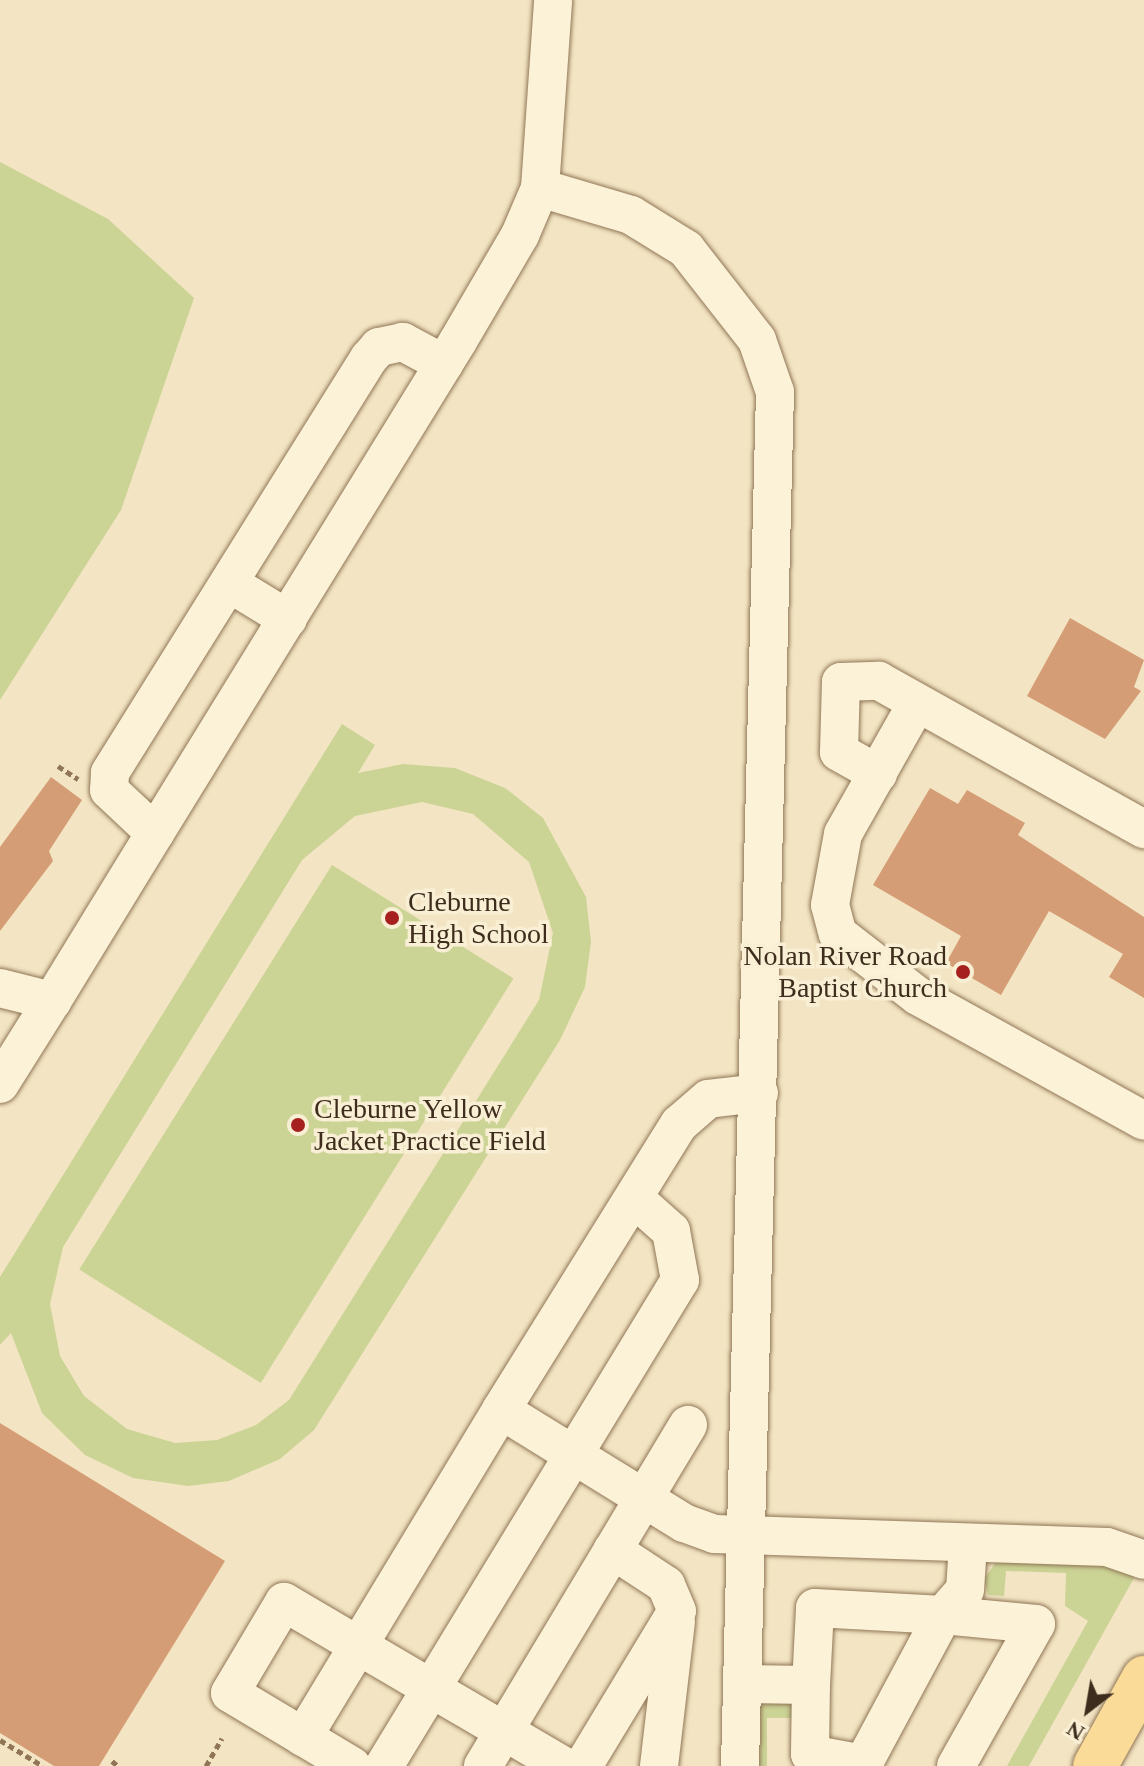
<!DOCTYPE html>
<style>
body{margin:0}
#map{position:relative;width:1144px;height:1766px;overflow:hidden;background:#f3e5c3;font-family:"Times New Roman",serif}
div>[style]{position:absolute}
[style*='--x']{left:calc(var(--x)*1px);top:calc(var(--y)*1px);width:calc(var(--w)*1px);rotate:calc(var(--a)*1deg)}
.green>*{inset:0;background:#cbd395;transform-origin:0 0}
.building>*{inset:0;background:#d59d75}
.path>*{height:5px;margin-top:-2.5px;transform-origin:0;background:repeating-linear-gradient(90deg,#907657 0 6px,transparent 0 10px)}
.roads{filter:drop-shadow(0 0 2px #907657) drop-shadow(0 0 2px #907657)}
.minor>*{height:38px;margin:-19px;padding:0 19px;transform-origin:19px;border-radius:19px;background:#fcf2d7}
.major>*{height:44px;margin:-22px;padding:0 22px;transform-origin:22px;border-radius:22px;background:#fadb97}
.dots>*{width:22px;height:22px;translate:-50% -50%;box-sizing:border-box;border:4px solid #f9efd4;border-radius:50%}
span{translate:-50% -50%;white-space:nowrap;text-align:center;line-height:1.15;-webkit-text-stroke:7px #f9efd4;paint-order:stroke}
.poi-label{font-size:28px;color:#3e2d1d}
.left{translate:0 -50%;text-align:left}
.right{translate:-100% -50%;text-align:right}
.north{position:absolute;left:1048px;top:1670px;width:80px;height:80px;-webkit-text-stroke:6px #f9efd4;paint-order:stroke;rotate:211deg;font-size:22px;font-weight:700;line-height:32px;text-align:center;color:#3e2d1d}
.north::after{content:'';display:block;margin:auto;width:28px;height:36px;background:#3e2d1d;clip-path:polygon(50% 0,100% 100%,50% 72%,0 100%)}
</style>
<div id="map">
<div class="green">
<i style="clip-path:polygon(0 162px,108px 219px,194px 298px,121px 510px,0 700px)"></i>
<i style="clip-path:polygon(evenodd,342px 724px,375px 745px,358px 773px,403px 764px,455px 768px,505px 788px,543px 818px,586px 897px,591px 942px,585px 987px,560px 1040px,314px 1430px,280px 1459px,229px 1481px,188px 1486px,133px 1478px,85px 1455px,42px 1413px,11px 1333px,0 1345px,0 1277px,342px 724px,422px 802px,473px 814px,529px 862px,553px 933px,539px 1000px,289px 1400px,256px 1425px,217px 1440px,175px 1443px,127px 1429px,84px 1396px,60px 1356px,50px 1304px,63px 1247px,302px 860px,355px 816px,422px 802px)"></i>
<i style="left:332px;top:865px;width:214px;height:477px;rotate:32deg"></i>
<i style="clip-path:polygon(996px 1562px,1112px 1564px,1134px 1578px,1029px 1766px,1007px 1766px,1088px 1621px,1065px 1606px,1066px 1573px,1006px 1571px,1004px 1596px,988px 1595px,984px 1579px)"></i>
<i style="clip-path:polygon(766px 1702px,793px 1704px,792px 1718px,767px 1718px,767px 1766px,756px 1766px,759px 1707px)"></i>
</div>
<div class="building">
<i style="clip-path:polygon(1070px 618px,1144px 660px,1134px 687px,1141px 691px,1105px 739px,1027px 696px)"></i>
<i style="clip-path:polygon(51px 777px,82px 800px,49px 851px,53px 861px,0 931px,0 847px)"></i>
<i style="clip-path:polygon(930px 788px,958px 804px,967px 790px,1025px 823px,1018px 835px,1144px 917px,1144px 998px,1109px 977px,1123px 954px,1049px 911px,1001px 995px,946px 963px,961px 936px,873px 885px)"></i>
<i style="clip-path:polygon(0 1423px,225px 1561px,99px 1766px,54px 1766px,0 1733px)"></i>
</div>
<div class="path">
<i style="--x:58;--y:766;--w:24;--a:33"></i>
<i style="--x:0;--y:1740;--w:50;--a:31.2"></i>
<i style="--x:112;--y:1761;--w:8;--a:40"></i>
<i style="--x:206;--y:1766;--w:32;--a:-60"></i>
</div>
<div class="roads">
<div class="minor">
<i style="--x:540;--y:188;--w:95;--a:16.5"></i>
<i style="--x:631;--y:215;--w:65;--a:31.7"></i>
<i style="--x:686;--y:249;--w:115;--a:52"></i>
<i style="--x:757;--y:340;--w:55;--a:70.9"></i>
<i style="--x:775;--y:392;--w:1374;--a:91.46"></i>
<i style="--x:444;--y:364;--w:47;--a:-151.8"></i>
<i style="--x:403;--y:342;--w:25;--a:168"></i>
<i style="--x:379;--y:347;--w:15;--a:132"></i>
<i style="--x:369;--y:358;--w:489;--a:122"></i>
<i style="--x:110;--y:773;--w:17;--a:93"></i>
<i style="--x:109;--y:790;--w:63;--a:43.1"></i>
<i style="--x:155;--y:833;--w:578;--a:-58.37"></i>
<i style="--x:458;--y:341;--w:123;--a:-59.7"></i>
<i style="--x:520;--y:235;--w:51;--a:-66.9"></i>
<i style="--x:540;--y:188;--w:188;--a:-86"></i>
<i style="--x:229;--y:583;--w:69;--a:31.4"></i>
<i style="--x:917;--y:703;--w:150;--a:119.5"></i>
<i style="--x:843;--y:834;--w:72;--a:100.4"></i>
<i style="--x:830;--y:905;--w:30;--a:75"></i>
<i style="--x:838;--y:934;--w:101;--a:37.8"></i>
<i style="--x:918;--y:996;--w:258;--a:28.9"></i>
<i style="--x:878;--y:774;--w:45;--a:-150.6"></i>
<i style="--x:839;--y:752;--w:70;--a:-88.4"></i>
<i style="--x:841;--y:682;--w:38;--a:-2"></i>
<i style="--x:879;--y:681;--w:304;--a:29.2"></i>
<i style="--x:0;--y:988;--w:54;--a:14"></i>
<i style="--x:52;--y:1001;--w:98;--a:122.1"></i>
<i style="--x:52;--y:1001;--w:197;--a:-58.5"></i>
<i style="--x:759;--y:1093;--w:51;--a:173.3"></i>
<i style="--x:708;--y:1099;--w:38;--a:139"></i>
<i style="--x:679;--y:1124;--w:337;--a:121.9"></i>
<i style="--x:501;--y:1410;--w:215;--a:31.7"></i>
<i style="--x:684;--y:1523;--w:32;--a:20"></i>
<i style="--x:714;--y:1534;--w:393;--a:1.9"></i>
<i style="--x:1107;--y:1547;--w:39;--a:19"></i>
<i style="--x:743;--y:1684;--w:68;--a:0.8"></i>
<i style="--x:811;--y:1685;--w:77;--a:-87"></i>
<i style="--x:815;--y:1608;--w:128;--a:3.1"></i>
<i style="--x:943;--y:1615;--w:169;--a:118.2"></i>
<i style="--x:863;--y:1764;--w:54;--a:-169.3"></i>
<i style="--x:810;--y:1754;--w:69;--a:-89.2"></i>
<i style="--x:303;--y:1737;--w:382;--a:-58.8"></i>
<i style="--x:352;--y:1766;--w:142;--a:-149.1"></i>
<i style="--x:230;--y:1693;--w:106;--a:-59.3"></i>
<i style="--x:284;--y:1602;--w:324;--a:30.4"></i>
<i style="--x:384;--y:1766;--w:569;--a:-58.66"></i>
<i style="--x:680;--y:1280;--w:50;--a:-100.4"></i>
<i style="--x:671;--y:1231;--w:50;--a:-138.3"></i>
<i style="--x:483;--y:1766;--w:398;--a:-59"></i>
<i style="--x:583;--y:1766;--w:181;--a:-58.8"></i>
<i style="--x:677;--y:1611;--w:28;--a:-113"></i>
<i style="--x:666;--y:1585;--w:64;--a:-146.6"></i>
<i style="--x:659;--y:1766;--w:145;--a:-83.3"></i>
<i style="--x:956;--y:1766;--w:163;--a:-60.6"></i>
<i style="--x:1036;--y:1624;--w:93;--a:-174.5"></i>
<i style="--x:943;--y:1615;--w:33;--a:-49"></i>
<i style="--x:965;--y:1590;--w:45;--a:-86.2"></i>
</div>
<div class="major">
<i style="--x:1095;--y:1766;--w:101;--a:-60.9"></i>
</div>
</div>
<div class="dots">
<i style="left:392px;top:918px;background:#a62020"></i>
<i style="left:963px;top:972px;background:#a62020"></i>
<i style="left:298px;top:1125px;background:#a62020"></i>
</div>
<div class="poi-label">
<span class="left" style="left:408px;top:918px">Cleburne<br>High School</span>
<span class="right" style="left:947px;top:972px">Nolan River Road<br>Baptist Church</span>
<span class="left" style="left:314px;top:1125px">Cleburne Yellow<br>Jacket Practice Field</span>
</div>
<div class="north">N</div>
</div>
